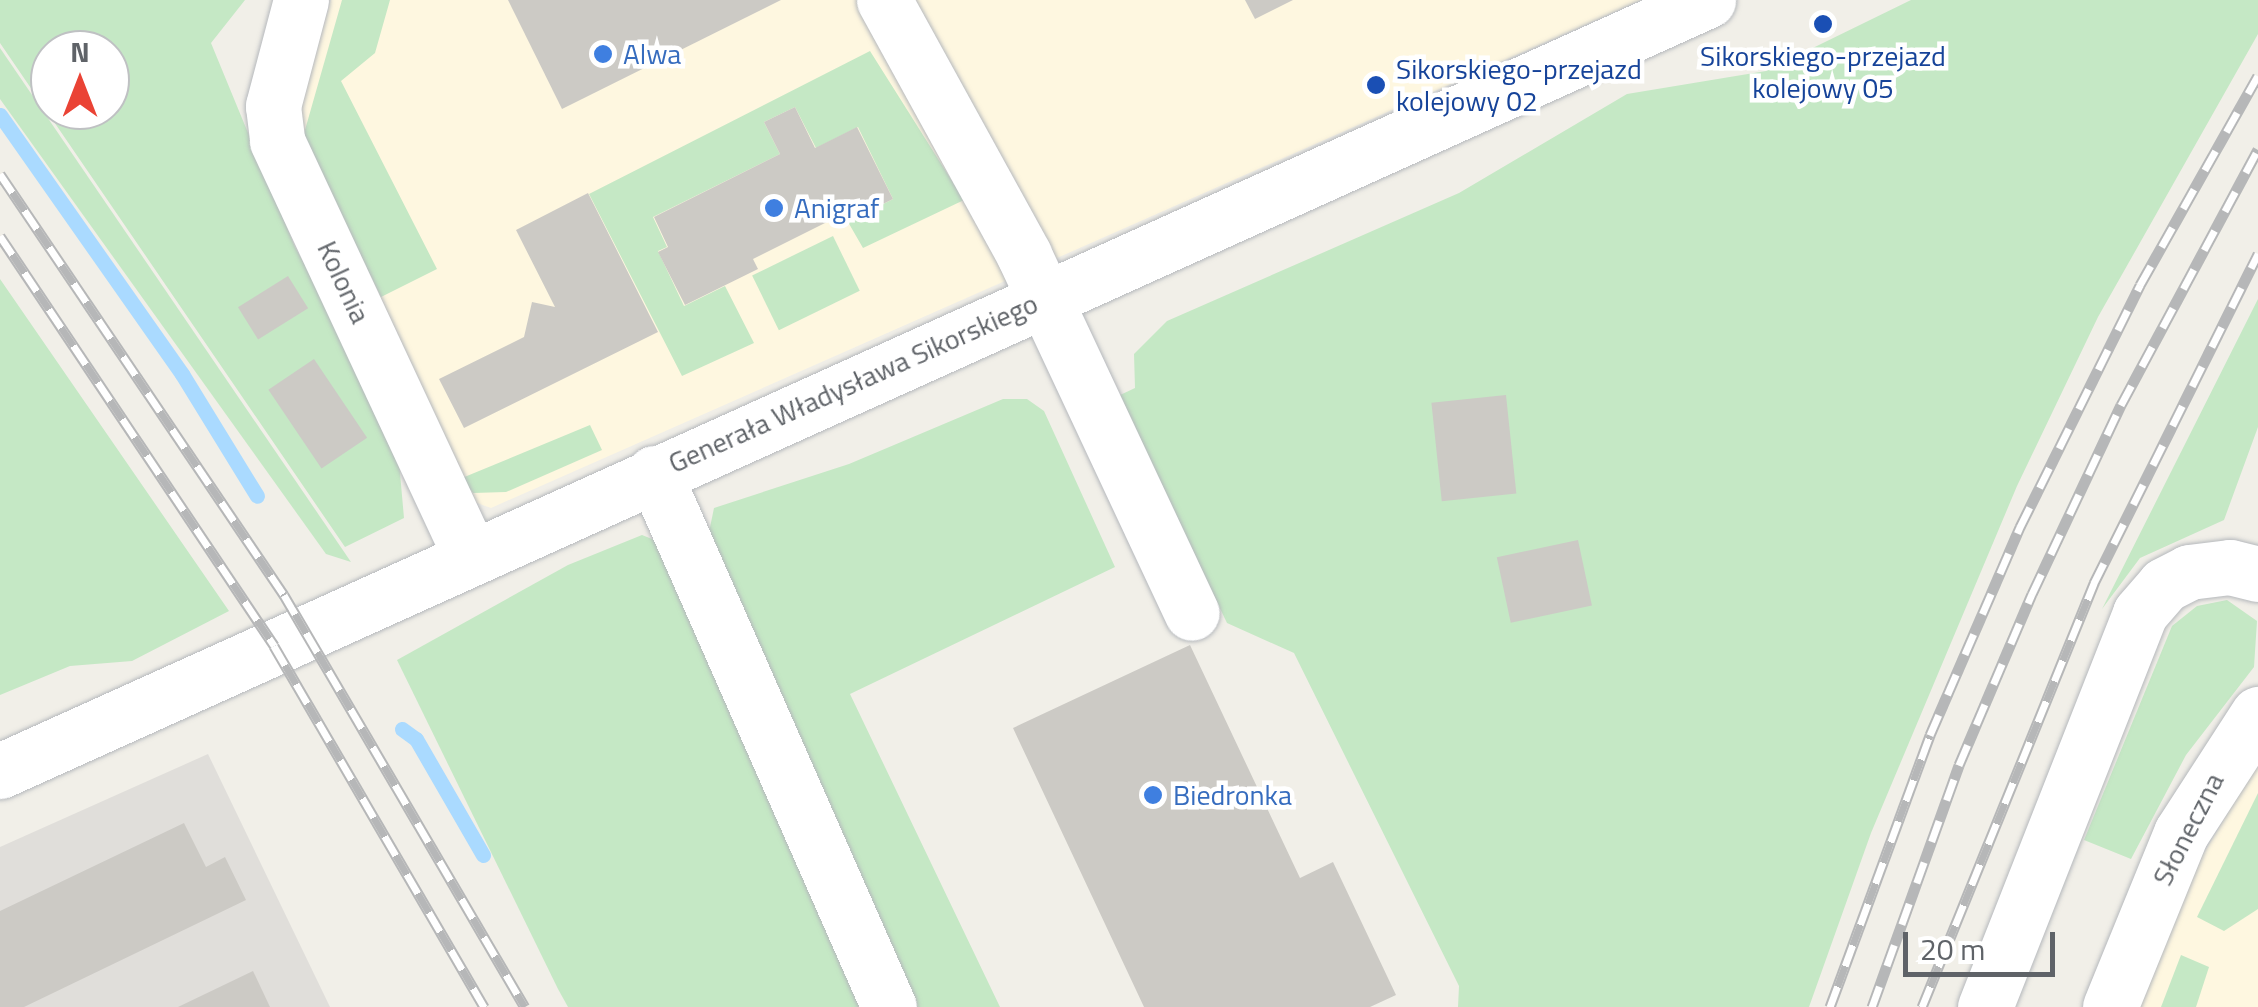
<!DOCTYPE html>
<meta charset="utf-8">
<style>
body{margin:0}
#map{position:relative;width:2258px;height:1007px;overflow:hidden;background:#f1efe8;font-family:"Titillium Web",sans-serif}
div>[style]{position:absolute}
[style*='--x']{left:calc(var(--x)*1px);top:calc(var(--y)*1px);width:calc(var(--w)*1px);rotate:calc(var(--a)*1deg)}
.commercial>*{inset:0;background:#fef7e0}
.industrial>*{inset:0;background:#e0deda}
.green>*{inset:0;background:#c5e8c5;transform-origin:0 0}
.stream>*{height:15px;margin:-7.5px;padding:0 7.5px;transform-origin:7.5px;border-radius:7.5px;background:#aadaff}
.building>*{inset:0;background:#cccac5;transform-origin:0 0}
.roads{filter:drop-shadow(0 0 2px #b5b8bc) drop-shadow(0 0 2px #b5b8bc)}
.minor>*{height:55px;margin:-27.5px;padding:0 27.5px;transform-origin:27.5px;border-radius:27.5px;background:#fff}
.rail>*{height:11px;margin-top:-5.5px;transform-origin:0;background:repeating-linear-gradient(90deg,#fff 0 22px,#b6b7b8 0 44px);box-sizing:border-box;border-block:2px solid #b6b7b8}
.dots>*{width:28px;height:28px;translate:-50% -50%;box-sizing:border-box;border:5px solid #fff;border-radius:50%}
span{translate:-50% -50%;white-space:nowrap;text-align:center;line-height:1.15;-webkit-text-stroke:9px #fff;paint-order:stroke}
.shop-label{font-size:28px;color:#366cbe}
.left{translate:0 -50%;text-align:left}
.transit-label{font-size:28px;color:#164399}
.street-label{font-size:28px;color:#5f6368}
.north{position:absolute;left:30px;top:30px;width:100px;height:100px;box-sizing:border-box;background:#fff;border:2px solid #bfc1c3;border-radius:50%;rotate:0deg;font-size:28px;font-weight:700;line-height:40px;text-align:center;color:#5f6368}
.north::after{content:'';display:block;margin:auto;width:35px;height:45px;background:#ea4335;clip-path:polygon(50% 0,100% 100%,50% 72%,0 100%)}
.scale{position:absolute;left:1903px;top:932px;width:152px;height:45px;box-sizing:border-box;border:5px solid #5f6368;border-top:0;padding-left:12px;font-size:30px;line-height:35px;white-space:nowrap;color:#5f6368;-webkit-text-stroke:8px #fff;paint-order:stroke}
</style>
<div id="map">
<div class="commercial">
<i style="clip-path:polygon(331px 0,1641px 0,491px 508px,474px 502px,292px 136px)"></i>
<i style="clip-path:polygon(2258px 762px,2258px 1007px,2138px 1007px,2197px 865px)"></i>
</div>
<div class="industrial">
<i style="clip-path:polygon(208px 754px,330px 1007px,0 1007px,0 847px)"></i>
</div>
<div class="green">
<i style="clip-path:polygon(evenodd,0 0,245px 0,211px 43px,295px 247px,396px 428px,404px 518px,345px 547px,0 43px,0 0,50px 50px,110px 50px,110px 110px,50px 110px,50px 50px)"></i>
<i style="clip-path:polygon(342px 0,390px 0,375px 53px,341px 81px,437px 269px,381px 297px,303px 137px)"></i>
<i style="clip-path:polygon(1911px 0,2258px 0,2258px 34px,2098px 317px,2017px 486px,1871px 833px,1809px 1007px,1458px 1007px,1459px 986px,1294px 653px,1227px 623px,1118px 396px,1135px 388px,1134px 354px,1167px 321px,1459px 193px,1627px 94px,1766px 71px)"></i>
<i style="clip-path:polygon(0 48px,351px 562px,326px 554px,0 99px)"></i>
<i style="clip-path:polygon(870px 51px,964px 200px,863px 248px,848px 222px,893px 199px,858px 127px,816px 148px,795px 107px,764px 122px,780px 154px,653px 217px,667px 247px,658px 251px,684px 306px,725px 286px,754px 343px,682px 376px,589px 194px)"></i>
<i style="left:833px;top:236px;width:61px;height:90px;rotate:64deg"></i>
<i style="clip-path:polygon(0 279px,229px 611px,132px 661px,70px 666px,0 695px)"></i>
<i style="clip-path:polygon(2258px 299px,2258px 427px,2224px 520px,2140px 558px,2102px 609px)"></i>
<i style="clip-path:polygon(1003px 399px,1027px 399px,1044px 411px,1115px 567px,850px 694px,1000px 1007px,910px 1007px,708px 537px,714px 508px,849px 464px)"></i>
<i style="clip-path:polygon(590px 425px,602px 450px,506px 492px,473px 493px,462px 478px)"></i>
<i style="clip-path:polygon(642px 535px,677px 549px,873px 1007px,568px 1007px,558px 989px,397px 660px,568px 565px)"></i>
<i style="clip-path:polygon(2227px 600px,2257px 621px,2254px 667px,2186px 755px,2131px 859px,2084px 840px,2172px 626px,2197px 606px)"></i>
<i style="clip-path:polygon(2258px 793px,2258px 909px,2224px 931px,2197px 917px)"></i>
<i style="clip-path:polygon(2181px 955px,2209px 967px,2196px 1007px,2161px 1007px)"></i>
</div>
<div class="stream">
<i style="--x:0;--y:115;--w:317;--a:54.9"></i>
<i style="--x:182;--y:374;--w:143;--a:58.4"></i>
<i style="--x:402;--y:729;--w:17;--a:36"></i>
<i style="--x:416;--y:739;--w:134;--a:60"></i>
</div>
<div class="building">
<i style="clip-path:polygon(508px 0,781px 0,562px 109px)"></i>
<i style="clip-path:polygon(1245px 0,1293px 0,1255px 19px)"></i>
<i style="clip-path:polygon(795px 107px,815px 148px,857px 127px,893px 199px,841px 225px,837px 217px,753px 259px,758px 269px,685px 305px,658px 252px,668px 247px,654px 217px,780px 154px,764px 122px)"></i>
<i style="clip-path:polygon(588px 193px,658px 332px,464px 428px,439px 379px,524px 337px,532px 302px,555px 307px,516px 230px)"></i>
<i style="left:288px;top:276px;width:38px;height:59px;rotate:58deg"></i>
<i style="left:314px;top:359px;width:95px;height:55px;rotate:56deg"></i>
<i style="left:1506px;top:395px;width:99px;height:75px;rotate:84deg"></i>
<i style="left:1578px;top:540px;width:67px;height:83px;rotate:78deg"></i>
<i style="clip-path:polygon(1190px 645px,1300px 878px,1333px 862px,1396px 995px,1370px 1007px,1144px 1007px,1013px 728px)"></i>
<i style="clip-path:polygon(184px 823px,206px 867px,225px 857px,246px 900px,24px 1007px,0 1007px,0 911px)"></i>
<i style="clip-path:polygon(253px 971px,270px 1007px,178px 1007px)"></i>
</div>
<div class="roads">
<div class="minor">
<i style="--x:301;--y:0;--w:110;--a:104.8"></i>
<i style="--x:273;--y:106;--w:35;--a:83"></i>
<i style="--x:277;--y:141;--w:457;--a:65"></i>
<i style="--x:884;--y:0;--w:291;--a:61.2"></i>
<i style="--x:1024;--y:255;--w:395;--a:64.9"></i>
<i style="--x:654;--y:473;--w:583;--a:66.25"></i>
<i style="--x:0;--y:771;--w:1874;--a:-24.29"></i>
<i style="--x:1985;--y:1007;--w:423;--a:-68.5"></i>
<i style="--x:2140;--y:613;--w:37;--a:-49"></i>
<i style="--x:2164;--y:585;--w:28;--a:-27"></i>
<i style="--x:2189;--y:572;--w:41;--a:-7"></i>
<i style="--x:2230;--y:567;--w:29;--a:14"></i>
<i style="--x:2110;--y:1007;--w:188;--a:-67.8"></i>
<i style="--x:2181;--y:833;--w:142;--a:-57.1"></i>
</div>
</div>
<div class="rail">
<i style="--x:0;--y:174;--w:508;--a:56"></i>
<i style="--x:284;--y:595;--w:477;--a:59.7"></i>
<i style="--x:0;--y:236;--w:493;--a:56.2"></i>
<i style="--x:274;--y:646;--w:418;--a:59.8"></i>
<i style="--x:1830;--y:1007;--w:290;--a:-69.8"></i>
<i style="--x:1930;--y:735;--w:227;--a:-66.6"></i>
<i style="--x:2020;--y:527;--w:270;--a:-63.6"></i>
<i style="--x:2140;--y:285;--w:240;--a:-60.6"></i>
<i style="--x:1872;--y:1007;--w:257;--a:-70.2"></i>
<i style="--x:1959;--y:765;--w:186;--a:-66.9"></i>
<i style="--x:2032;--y:594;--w:209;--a:-64.8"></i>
<i style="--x:2121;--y:405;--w:290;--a:-61.8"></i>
<i style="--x:1922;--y:1007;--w:458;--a:-67.9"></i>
<i style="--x:2094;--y:583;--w:368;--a:-63.5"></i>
</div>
<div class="dots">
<i style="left:1823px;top:24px;background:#1a4fb4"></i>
<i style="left:603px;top:54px;background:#3f7fe0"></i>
<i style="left:1376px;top:85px;background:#1a4fb4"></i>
<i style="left:774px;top:208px;background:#3f7fe0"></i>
<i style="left:1153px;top:795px;background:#3f7fe0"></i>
</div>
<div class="shop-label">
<span class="left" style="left:623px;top:54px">Alwa</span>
<span class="left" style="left:794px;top:208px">Anigraf</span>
<span class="left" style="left:1173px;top:795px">Biedronka</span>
</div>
<div class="transit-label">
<span style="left:1823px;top:72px">Sikorskiego-przejazd<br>kolejowy 05</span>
<span class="left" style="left:1396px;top:85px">Sikorskiego-przejazd<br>kolejowy 02</span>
</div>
<div class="street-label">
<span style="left:344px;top:282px;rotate:65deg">Kolonia</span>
<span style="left:853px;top:383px;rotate:-24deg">Generała Władysława Sikorskiego</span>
<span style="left:2188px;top:829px;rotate:-63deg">Słoneczna</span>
</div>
<div class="north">N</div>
<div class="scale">20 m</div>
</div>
